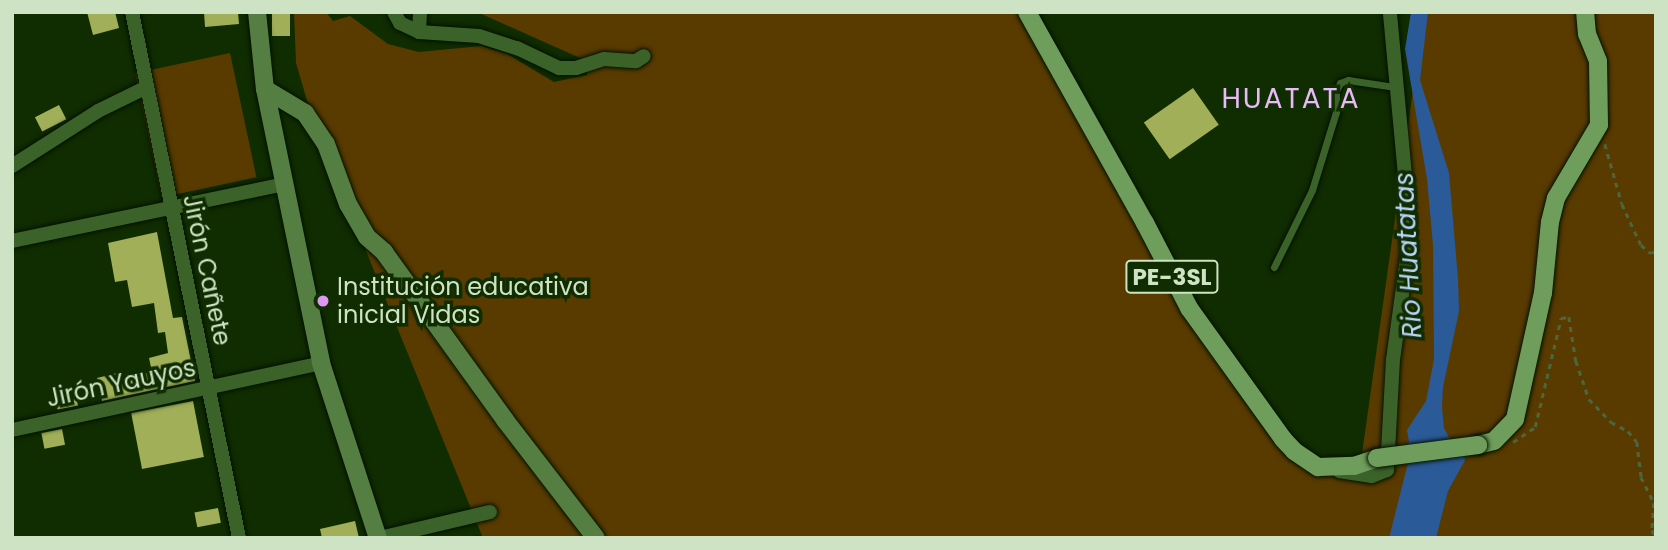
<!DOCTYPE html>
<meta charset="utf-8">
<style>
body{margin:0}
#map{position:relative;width:1668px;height:550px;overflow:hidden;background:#102c01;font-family:Poppins,sans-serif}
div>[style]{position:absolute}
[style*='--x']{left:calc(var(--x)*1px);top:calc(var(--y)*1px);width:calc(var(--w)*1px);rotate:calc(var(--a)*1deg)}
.green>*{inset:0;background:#593b00;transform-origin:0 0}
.water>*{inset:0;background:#2b5a98}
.building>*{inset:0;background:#a1af58;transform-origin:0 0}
.path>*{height:2.5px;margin-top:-1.25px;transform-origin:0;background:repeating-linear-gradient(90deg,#4c663f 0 5px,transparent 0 10px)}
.roads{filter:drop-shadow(0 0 2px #021300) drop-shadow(0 0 2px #021300)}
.service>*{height:7px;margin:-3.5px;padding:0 3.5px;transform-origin:3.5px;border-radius:3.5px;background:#3b6229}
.minor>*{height:14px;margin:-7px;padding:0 7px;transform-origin:7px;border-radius:7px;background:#3b6229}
.secondary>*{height:18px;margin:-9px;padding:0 9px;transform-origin:9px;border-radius:9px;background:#557f42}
.primary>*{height:18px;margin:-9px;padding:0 9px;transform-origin:9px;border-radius:9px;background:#6f9d5b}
.bridges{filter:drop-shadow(0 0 2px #021300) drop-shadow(0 0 2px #021300)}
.primary-bridge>*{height:18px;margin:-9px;padding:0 9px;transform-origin:9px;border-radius:9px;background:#6f9d5b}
.dots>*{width:19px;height:19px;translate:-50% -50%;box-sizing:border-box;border:4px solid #102c01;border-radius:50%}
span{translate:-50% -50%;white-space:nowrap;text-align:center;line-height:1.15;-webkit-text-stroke:7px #102c01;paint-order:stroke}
.shield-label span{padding:2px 5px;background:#102c01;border:2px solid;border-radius:5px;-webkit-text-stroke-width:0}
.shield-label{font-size:23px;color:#cde3c4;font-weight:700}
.street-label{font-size:24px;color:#cde3c4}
.poi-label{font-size:24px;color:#cde3c4}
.left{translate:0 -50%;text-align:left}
.water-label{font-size:26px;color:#bad4f8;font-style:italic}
.quarter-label{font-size:28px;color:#e8bafa;letter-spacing:2px}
.frame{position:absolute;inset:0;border:14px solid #cde3c4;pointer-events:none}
</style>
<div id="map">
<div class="green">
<i style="clip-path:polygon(294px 12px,326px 12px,333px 21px,350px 16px,388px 44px,419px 52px,481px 46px,507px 54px,554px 82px,587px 75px,589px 62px,477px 12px,1034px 12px,1163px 260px,1274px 427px,1311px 458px,1361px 461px,1424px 12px,1656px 12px,1656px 538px,483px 538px,313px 121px,296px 63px)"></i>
<i style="left:230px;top:53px;width:127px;height:97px;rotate:78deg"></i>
</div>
<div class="water">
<i style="clip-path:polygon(1411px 12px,1428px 12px,1420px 80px,1449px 173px,1458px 279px,1459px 311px,1443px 387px,1442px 407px,1444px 428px,1451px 441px,1464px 446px,1465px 460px,1448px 491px,1436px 538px,1389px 538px,1408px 463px,1403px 450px,1409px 442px,1407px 430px,1426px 401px,1434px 359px,1433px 245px,1427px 179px,1405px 49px)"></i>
</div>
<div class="building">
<i style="clip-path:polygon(87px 12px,115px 12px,119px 28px,93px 35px)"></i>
<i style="clip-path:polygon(204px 12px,238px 12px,239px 24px,205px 27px)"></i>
<i style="left:272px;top:12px;width:18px;height:24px"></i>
<i style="left:1193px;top:88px;width:45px;height:60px;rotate:55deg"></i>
<i style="left:59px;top:105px;width:16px;height:27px;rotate:63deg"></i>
<i style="clip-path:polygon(157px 232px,173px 318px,182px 317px,195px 381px,102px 401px,97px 378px,121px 372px,123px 378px,152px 372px,149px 358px,168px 353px,165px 332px,158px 333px,154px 303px,132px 307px,127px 280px,115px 282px,108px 243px)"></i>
<i style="left:74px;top:385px;width:21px;height:21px;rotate:79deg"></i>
<i style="left:193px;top:401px;width:57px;height:63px;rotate:79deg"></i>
<i style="left:62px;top:429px;width:16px;height:21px;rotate:79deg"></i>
<i style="left:218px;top:508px;width:15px;height:24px;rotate:79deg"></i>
<i style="clip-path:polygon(355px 521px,359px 538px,322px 538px,320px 529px)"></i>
</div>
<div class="path">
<i style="--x:1605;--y:144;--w:62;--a:74.2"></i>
<i style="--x:1622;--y:204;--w:45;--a:65.1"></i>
<i style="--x:1641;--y:245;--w:13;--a:39"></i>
<i style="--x:1651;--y:253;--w:5;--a:-22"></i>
<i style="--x:1513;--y:442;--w:27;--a:-34"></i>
<i style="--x:1535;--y:427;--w:112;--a:-76.6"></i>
<i style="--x:1561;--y:318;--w:8;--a:-7"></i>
<i style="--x:1569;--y:317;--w:45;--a:81"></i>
<i style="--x:1576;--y:361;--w:40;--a:71.1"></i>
<i style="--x:1589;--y:399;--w:32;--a:46"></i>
<i style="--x:1611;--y:422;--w:19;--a:28"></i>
<i style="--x:1628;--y:431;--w:14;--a:51"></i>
<i style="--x:1637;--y:442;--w:35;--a:83"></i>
<i style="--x:1641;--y:477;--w:29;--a:63"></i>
<i style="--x:1654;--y:503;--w:27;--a:94"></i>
<i style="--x:1652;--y:530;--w:8;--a:60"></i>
</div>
<div class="roads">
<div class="service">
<i style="--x:1274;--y:267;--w:86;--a:-63.7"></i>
<i style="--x:1312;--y:190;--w:82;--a:-72.9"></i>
<i style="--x:1336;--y:112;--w:21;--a:-90"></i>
<i style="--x:1336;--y:91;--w:9;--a:-63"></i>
<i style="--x:1340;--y:83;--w:9;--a:-21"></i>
<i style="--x:1348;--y:80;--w:48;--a:8.5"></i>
</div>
<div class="minor">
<i style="--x:132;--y:12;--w:537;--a:78.5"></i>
<i style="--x:394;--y:12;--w:13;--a:61"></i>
<i style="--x:400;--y:23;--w:21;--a:25"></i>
<i style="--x:419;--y:32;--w:60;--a:3.8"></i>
<i style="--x:479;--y:36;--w:40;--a:18"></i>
<i style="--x:517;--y:48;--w:47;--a:25.5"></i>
<i style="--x:559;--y:68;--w:17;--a:0"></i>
<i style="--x:576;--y:68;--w:29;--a:-18"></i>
<i style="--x:604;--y:59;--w:32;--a:4"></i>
<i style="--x:636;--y:61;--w:9;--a:-32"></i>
<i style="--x:419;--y:32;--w:20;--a:-87"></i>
<i style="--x:12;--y:166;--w:102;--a:-32.6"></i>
<i style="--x:98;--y:111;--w:55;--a:-26.1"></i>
<i style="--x:12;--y:241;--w:279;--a:-11.8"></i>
<i style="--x:12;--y:430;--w:316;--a:-12.2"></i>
<i style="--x:1339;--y:471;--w:33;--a:9"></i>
<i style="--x:1372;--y:476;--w:16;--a:-22"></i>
<i style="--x:1387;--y:470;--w:110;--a:-86.9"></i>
<i style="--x:1393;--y:360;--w:110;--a:-82.2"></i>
<i style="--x:1408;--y:251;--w:54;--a:-91.1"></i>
<i style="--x:1407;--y:197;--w:186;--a:-95.3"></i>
<i style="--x:380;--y:538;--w:113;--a:-13.3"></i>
</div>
<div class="secondary">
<i style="--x:257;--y:12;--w:77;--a:84.1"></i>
<i style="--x:265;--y:89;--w:280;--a:78.4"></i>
<i style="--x:321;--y:363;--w:184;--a:72"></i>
<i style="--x:265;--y:89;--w:47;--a:31"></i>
<i style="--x:305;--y:113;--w:37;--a:56"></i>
<i style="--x:326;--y:144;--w:64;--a:69.9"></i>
<i style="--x:348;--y:204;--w:38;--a:60"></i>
<i style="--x:367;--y:237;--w:23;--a:41"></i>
<i style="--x:384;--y:252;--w:207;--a:54.2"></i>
<i style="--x:505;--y:420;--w:149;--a:52.4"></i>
</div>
<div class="primary">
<i style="--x:1027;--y:12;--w:242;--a:60.8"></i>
<i style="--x:1145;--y:223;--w:96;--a:62.6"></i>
<i style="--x:1189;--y:308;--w:161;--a:54.3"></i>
<i style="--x:1283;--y:439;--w:16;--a:47"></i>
<i style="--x:1294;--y:451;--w:29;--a:34"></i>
<i style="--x:1318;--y:467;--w:36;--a:-2"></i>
<i style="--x:1354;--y:466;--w:24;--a:-19"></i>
<i style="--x:1478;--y:445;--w:16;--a:-14"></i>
<i style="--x:1494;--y:441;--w:30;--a:-46"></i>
<i style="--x:1515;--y:419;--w:129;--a:-77.5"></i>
<i style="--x:1543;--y:293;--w:71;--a:-84.4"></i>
<i style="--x:1550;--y:222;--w:25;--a:-76"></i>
<i style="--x:1556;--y:198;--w:85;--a:-59.5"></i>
<i style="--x:1599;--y:125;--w:64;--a:-90.9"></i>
<i style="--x:1598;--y:61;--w:29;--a:-112"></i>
<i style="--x:1587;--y:34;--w:22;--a:-95"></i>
</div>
</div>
<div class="bridges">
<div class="primary-bridge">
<i style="--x:1377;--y:458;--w:102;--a:-7.3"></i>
</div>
</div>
<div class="dots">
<i style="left:323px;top:301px;background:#dc99f4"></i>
</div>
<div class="shield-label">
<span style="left:1172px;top:277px">PE-3SL</span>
</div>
<div class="street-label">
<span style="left:207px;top:270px;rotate:78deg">Jirón Cañete</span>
<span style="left:121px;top:383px;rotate:-12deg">Jirón Yauyos</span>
</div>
<div class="poi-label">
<span class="left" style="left:337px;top:301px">Institución educativa<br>inicial Vidas</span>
</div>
<div class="water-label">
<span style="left:1409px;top:255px;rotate:-93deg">Rio Huatatas</span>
</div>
<div class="quarter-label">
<span style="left:1291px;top:99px">HUATATA</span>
</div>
<div class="frame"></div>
</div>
